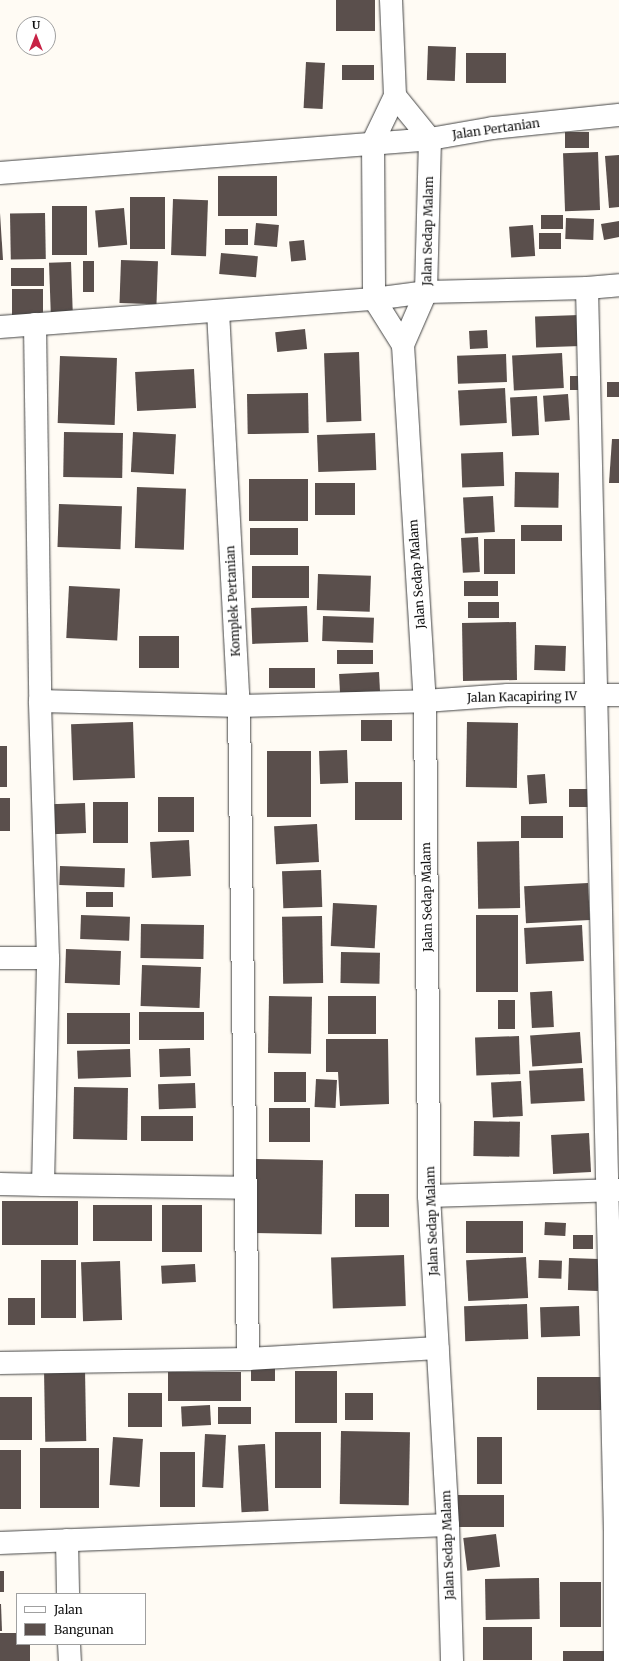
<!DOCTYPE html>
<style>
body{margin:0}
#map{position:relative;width:619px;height:1661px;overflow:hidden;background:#fffbf4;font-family:Merriweather,serif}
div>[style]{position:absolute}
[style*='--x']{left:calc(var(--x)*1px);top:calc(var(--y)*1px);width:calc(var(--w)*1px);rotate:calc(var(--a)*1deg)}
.building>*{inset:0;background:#5a4f4c;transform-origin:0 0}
.roads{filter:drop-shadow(0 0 1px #444) drop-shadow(0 0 1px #444)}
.minor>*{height:22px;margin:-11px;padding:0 11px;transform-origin:11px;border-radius:11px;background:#fff}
span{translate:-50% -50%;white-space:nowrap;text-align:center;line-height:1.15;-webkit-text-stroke:4px #fff;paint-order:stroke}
.street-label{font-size:12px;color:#111}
.legend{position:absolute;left:16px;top:1593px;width:130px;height:52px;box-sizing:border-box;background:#fff;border:1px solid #a0a0a0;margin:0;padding:5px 7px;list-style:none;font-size:12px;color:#111}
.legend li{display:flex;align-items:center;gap:8px;height:20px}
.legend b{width:20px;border:1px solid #a0a0a0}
.north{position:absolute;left:16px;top:16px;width:40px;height:40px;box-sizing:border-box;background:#fff;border:1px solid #a0a0a0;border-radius:50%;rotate:0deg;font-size:11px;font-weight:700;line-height:16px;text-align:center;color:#111}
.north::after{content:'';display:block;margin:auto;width:14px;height:18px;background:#c72245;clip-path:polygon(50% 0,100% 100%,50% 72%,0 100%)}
</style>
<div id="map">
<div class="building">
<i style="left:336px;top:0;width:39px;height:31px"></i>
<i style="left:428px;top:46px;width:28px;height:34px;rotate:2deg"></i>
<i style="left:466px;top:53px;width:40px;height:30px"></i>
<i style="left:306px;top:62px;width:19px;height:46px;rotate:3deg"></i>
<i style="left:342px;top:65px;width:32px;height:15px"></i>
<i style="left:565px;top:132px;width:24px;height:16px"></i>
<i style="left:598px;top:152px;width:58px;height:35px;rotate:88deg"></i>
<i style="clip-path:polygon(619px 155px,619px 207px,609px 208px,605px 156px)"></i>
<i style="left:218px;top:176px;width:59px;height:40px"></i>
<i style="left:130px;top:197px;width:35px;height:52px"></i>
<i style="left:173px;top:199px;width:35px;height:56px;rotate:2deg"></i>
<i style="left:52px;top:206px;width:35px;height:49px"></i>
<i style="left:124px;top:208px;width:37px;height:29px;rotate:85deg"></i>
<i style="clip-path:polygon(0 213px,3px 260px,0 260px)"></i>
<i style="left:45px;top:213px;width:46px;height:35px;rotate:89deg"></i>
<i style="left:541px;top:215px;width:22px;height:14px"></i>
<i style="left:566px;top:218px;width:28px;height:21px;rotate:2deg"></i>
<i style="clip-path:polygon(619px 221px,619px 237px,604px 240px,601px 224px)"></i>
<i style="left:256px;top:223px;width:23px;height:22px;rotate:5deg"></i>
<i style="left:533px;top:225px;width:31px;height:24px;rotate:86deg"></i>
<i style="left:225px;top:229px;width:23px;height:16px"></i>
<i style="left:539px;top:233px;width:22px;height:16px"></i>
<i style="left:304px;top:240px;width:20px;height:15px;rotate:84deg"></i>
<i style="left:221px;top:253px;width:37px;height:21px;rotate:5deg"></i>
<i style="left:121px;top:260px;width:37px;height:43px;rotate:2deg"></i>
<i style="left:83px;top:261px;width:11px;height:31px"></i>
<i style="left:71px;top:262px;width:54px;height:22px;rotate:88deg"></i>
<i style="left:11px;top:268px;width:33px;height:18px"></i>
<i style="left:12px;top:289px;width:31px;height:27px"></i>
<i style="left:580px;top:315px;width:31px;height:45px;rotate:88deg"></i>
<i style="left:305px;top:329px;width:20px;height:30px;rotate:84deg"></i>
<i style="left:487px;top:330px;width:18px;height:18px;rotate:87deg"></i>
<i style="left:359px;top:352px;width:69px;height:35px;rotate:88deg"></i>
<i style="left:562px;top:353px;width:35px;height:50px;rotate:87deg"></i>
<i style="left:506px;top:354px;width:28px;height:49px;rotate:88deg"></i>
<i style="left:60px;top:356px;width:57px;height:67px;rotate:2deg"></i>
<i style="left:194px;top:369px;width:39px;height:59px;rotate:87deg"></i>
<i style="left:570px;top:376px;width:16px;height:14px"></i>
<i style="left:619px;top:382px;width:15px;height:12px;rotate:90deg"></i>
<i style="left:505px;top:388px;width:35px;height:47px;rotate:87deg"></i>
<i style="left:308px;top:393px;width:40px;height:61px;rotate:89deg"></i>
<i style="left:568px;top:394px;width:26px;height:25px;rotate:86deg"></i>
<i style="left:537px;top:396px;width:39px;height:27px;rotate:87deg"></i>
<i style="left:64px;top:432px;width:59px;height:45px;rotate:1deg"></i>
<i style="left:133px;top:432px;width:43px;height:40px;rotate:3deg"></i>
<i style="left:375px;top:433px;width:37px;height:58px;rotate:88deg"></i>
<i style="clip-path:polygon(612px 439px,619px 439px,619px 483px,609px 483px)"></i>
<i style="left:503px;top:452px;width:34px;height:42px;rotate:88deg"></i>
<i style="left:515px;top:472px;width:44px;height:35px;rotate:1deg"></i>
<i style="left:249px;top:479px;width:59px;height:42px"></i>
<i style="left:315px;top:483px;width:40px;height:32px"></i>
<i style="left:137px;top:487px;width:49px;height:61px;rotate:2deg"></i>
<i style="left:493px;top:496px;width:36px;height:30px;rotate:87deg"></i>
<i style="left:59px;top:504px;width:63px;height:43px;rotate:2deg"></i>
<i style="left:521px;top:525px;width:41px;height:16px"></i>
<i style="left:298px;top:528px;width:27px;height:48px;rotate:90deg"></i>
<i style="left:478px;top:537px;width:35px;height:17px;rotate:87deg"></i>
<i style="left:484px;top:539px;width:31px;height:35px"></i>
<i style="left:252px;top:566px;width:57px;height:32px"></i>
<i style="left:318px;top:574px;width:53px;height:36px;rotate:2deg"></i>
<i style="left:464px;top:581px;width:34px;height:15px"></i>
<i style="left:69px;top:586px;width:51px;height:52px;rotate:3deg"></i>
<i style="left:499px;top:602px;width:16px;height:31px;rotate:90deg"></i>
<i style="left:307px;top:606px;width:36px;height:56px;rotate:88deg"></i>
<i style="left:323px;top:616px;width:51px;height:25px;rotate:2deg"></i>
<i style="left:516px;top:622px;width:58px;height:54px;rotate:89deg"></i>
<i style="left:139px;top:636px;width:40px;height:32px"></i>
<i style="left:535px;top:645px;width:31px;height:25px;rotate:2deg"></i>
<i style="left:337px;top:650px;width:36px;height:14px"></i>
<i style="left:269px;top:668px;width:46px;height:20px"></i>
<i style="left:379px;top:672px;width:19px;height:40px;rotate:87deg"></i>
<i style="left:392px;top:720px;width:21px;height:31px;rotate:90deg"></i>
<i style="left:133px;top:722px;width:56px;height:62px;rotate:88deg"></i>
<i style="left:467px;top:722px;width:51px;height:65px;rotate:1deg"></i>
<i style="left:0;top:746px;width:7px;height:41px"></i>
<i style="left:347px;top:750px;width:33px;height:28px;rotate:88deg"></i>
<i style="left:267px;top:751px;width:44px;height:66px"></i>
<i style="left:545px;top:774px;width:29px;height:18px;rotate:86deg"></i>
<i style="left:355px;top:782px;width:47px;height:38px"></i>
<i style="left:569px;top:789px;width:24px;height:18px"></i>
<i style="left:158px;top:797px;width:36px;height:35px"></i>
<i style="left:0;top:798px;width:10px;height:33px"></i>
<i style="left:93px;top:802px;width:35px;height:41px"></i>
<i style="left:85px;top:803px;width:30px;height:35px;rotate:88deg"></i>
<i style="left:521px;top:816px;width:42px;height:22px"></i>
<i style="left:317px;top:824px;width:38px;height:43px;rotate:87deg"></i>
<i style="left:189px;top:840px;width:36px;height:39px;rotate:87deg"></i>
<i style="left:519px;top:841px;width:67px;height:42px;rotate:89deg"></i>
<i style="left:60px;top:866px;width:65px;height:19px;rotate:2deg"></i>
<i style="left:321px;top:870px;width:37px;height:39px;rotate:88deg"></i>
<i style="left:588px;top:883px;width:37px;height:64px;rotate:87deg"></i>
<i style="left:113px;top:892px;width:15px;height:27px;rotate:90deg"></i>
<i style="left:333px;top:903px;width:44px;height:43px;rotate:3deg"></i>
<i style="left:81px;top:915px;width:49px;height:24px;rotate:2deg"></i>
<i style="left:476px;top:915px;width:42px;height:77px"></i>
<i style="left:322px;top:916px;width:67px;height:40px;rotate:89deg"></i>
<i style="left:141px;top:924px;width:63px;height:34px;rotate:1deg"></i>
<i style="left:582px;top:925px;width:36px;height:58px;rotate:87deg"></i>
<i style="left:66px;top:949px;width:55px;height:34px;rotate:2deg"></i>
<i style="left:341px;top:952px;width:39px;height:31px;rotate:1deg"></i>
<i style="left:142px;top:965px;width:59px;height:41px;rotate:2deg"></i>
<i style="left:552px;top:991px;width:36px;height:22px;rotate:87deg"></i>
<i style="left:269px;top:996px;width:43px;height:57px;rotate:1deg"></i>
<i style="left:376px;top:996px;width:38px;height:48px;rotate:90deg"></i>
<i style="left:498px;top:1000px;width:17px;height:29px"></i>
<i style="left:139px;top:1012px;width:65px;height:28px"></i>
<i style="left:67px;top:1013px;width:63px;height:31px"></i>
<i style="left:580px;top:1032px;width:31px;height:50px;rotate:86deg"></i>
<i style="left:519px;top:1036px;width:38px;height:44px;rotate:88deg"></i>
<i style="clip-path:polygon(326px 1039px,388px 1039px,389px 1104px,340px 1106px,338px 1072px,326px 1072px)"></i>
<i style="left:190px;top:1048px;width:28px;height:31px;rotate:88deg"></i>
<i style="left:130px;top:1049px;width:28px;height:53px;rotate:88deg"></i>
<i style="left:583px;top:1068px;width:33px;height:54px;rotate:87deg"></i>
<i style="left:274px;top:1072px;width:32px;height:30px"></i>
<i style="left:316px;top:1079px;width:21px;height:28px;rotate:3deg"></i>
<i style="left:521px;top:1081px;width:35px;height:30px;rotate:87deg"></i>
<i style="left:195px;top:1083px;width:25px;height:37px;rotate:88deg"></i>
<i style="left:74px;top:1087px;width:54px;height:52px;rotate:1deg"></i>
<i style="left:269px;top:1108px;width:41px;height:34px"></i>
<i style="left:141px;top:1116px;width:52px;height:25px"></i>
<i style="left:474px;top:1121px;width:46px;height:35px;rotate:1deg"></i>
<i style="left:589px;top:1133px;width:39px;height:38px;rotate:87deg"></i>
<i style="left:256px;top:1159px;width:67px;height:74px;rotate:1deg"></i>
<i style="left:355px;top:1194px;width:34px;height:33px"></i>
<i style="left:2px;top:1201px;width:76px;height:44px"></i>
<i style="left:93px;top:1205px;width:59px;height:36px"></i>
<i style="left:162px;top:1205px;width:40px;height:47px"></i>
<i style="left:466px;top:1221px;width:57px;height:32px"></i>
<i style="left:545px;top:1222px;width:21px;height:13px;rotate:3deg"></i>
<i style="left:573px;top:1235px;width:20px;height:14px"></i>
<i style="left:404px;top:1255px;width:51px;height:73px;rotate:88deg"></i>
<i style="left:526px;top:1257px;width:41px;height:60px;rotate:87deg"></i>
<i style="left:569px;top:1258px;width:30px;height:32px;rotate:2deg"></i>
<i style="left:41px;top:1260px;width:35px;height:58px"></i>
<i style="left:539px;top:1260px;width:23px;height:18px;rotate:2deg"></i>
<i style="left:120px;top:1261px;width:59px;height:39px;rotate:88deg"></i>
<i style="left:195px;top:1264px;width:18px;height:34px;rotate:87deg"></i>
<i style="left:8px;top:1298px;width:27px;height:27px"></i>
<i style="left:527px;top:1304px;width:35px;height:63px;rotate:88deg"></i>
<i style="left:579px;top:1306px;width:30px;height:39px;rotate:88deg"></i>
<i style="left:251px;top:1362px;width:24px;height:19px"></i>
<i style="left:85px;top:1369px;width:72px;height:41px;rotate:89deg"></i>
<i style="left:295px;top:1371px;width:42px;height:52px"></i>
<i style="left:168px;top:1372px;width:73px;height:29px"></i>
<i style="left:537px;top:1377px;width:64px;height:33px"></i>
<i style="left:162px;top:1393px;width:34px;height:34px;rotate:90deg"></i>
<i style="left:373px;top:1393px;width:27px;height:28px;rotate:90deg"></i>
<i style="left:32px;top:1397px;width:43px;height:32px;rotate:90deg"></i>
<i style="left:210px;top:1405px;width:20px;height:29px;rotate:87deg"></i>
<i style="left:251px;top:1407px;width:17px;height:33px;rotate:90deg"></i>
<i style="left:341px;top:1431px;width:69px;height:73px;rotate:1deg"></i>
<i style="left:275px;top:1432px;width:46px;height:56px"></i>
<i style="left:205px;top:1434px;width:21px;height:53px;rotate:3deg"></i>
<i style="left:113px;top:1437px;width:30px;height:48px;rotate:4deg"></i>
<i style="left:477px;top:1437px;width:25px;height:47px"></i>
<i style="left:265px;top:1444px;width:67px;height:27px;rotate:87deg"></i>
<i style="left:40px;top:1448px;width:59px;height:60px"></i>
<i style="left:0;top:1450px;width:21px;height:59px"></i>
<i style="left:160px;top:1452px;width:35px;height:55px"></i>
<i style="left:458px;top:1495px;width:46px;height:32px"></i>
<i style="left:496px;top:1534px;width:33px;height:33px;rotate:83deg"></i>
<i style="left:0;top:1571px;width:4px;height:21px"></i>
<i style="left:539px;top:1578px;width:41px;height:54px;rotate:89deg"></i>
<i style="left:560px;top:1582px;width:41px;height:45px"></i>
<i style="clip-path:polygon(0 1604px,1px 1604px,2px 1631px,0 1631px)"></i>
<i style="left:483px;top:1627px;width:49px;height:33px"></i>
<i style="clip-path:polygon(0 1633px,17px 1633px,17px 1644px,30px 1644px,30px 1661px,0 1661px)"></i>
<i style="left:563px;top:1651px;width:41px;height:10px"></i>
</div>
<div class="roads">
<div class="minor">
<i style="--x:391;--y:0;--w:96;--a:87.6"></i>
<i style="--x:395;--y:96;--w:51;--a:115.6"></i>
<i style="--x:373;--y:142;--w:157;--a:89.6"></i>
<i style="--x:374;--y:299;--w:54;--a:57.8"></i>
<i style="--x:395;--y:96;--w:55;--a:50.9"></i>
<i style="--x:430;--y:139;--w:153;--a:91.5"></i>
<i style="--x:426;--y:292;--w:58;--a:113.5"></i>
<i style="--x:403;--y:345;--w:357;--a:86.5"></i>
<i style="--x:425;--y:701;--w:495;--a:89.5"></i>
<i style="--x:429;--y:1196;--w:330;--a:86.7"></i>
<i style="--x:448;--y:1525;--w:136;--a:88.3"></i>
<i style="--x:0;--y:173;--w:431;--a:-4.5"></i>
<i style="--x:430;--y:139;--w:64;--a:-9.9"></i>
<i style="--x:493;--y:128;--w:127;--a:-5.9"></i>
<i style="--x:587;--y:288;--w:1242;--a:88.71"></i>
<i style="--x:218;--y:311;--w:396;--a:87"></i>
<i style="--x:239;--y:706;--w:186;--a:-1.5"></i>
<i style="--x:425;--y:701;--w:83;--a:-4.1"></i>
<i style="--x:508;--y:695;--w:111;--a:0"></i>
<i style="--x:35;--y:324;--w:377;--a:89.2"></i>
<i style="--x:0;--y:327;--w:375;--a:-4.3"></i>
<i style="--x:374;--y:299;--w:52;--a:-7.7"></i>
<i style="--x:426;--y:292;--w:161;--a:-1.4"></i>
<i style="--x:587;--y:288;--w:32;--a:-5"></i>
<i style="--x:0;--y:958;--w:48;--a:0"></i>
<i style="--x:48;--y:958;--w:257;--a:-91.8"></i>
<i style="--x:40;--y:701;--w:199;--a:1.4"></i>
<i style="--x:239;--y:706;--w:653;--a:89.21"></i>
<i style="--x:248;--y:1359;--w:190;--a:-3.3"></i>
<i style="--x:0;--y:1184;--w:43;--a:1.3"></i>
<i style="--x:43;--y:1185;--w:227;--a:-88.7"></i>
<i style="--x:43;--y:1185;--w:203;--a:0.8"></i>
<i style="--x:429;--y:1196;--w:190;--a:-1.8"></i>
<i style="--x:0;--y:1363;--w:248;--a:-0.9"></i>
<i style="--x:67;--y:1540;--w:54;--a:88.9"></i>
<i style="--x:0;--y:1543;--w:448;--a:-2.3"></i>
<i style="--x:69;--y:1644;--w:17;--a:87"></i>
<i style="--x:615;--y:1661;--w:131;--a:-90"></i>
<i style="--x:615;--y:1530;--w:4;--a:0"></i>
</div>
</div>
<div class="street-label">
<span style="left:496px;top:129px;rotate:-8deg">Jalan Pertanian</span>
<span style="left:428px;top:231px;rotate:-89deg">Jalan Sedap Malam</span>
<span style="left:417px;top:574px;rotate:-94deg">Jalan Sedap Malam</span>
<span style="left:233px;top:601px;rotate:-93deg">Komplek Pertanian</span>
<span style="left:522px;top:697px;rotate:-1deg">Jalan Kacapiring IV</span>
<span style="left:427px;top:897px;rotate:-91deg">Jalan Sedap Malam</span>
<span style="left:432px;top:1221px;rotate:-92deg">Jalan Sedap Malam</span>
<span style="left:448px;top:1545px;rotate:-92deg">Jalan Sedap Malam</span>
</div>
<ul class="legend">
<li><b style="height:5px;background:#fff"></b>Jalan</li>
<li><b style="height:11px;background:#5a4f4c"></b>Bangunan</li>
</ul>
<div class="north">U</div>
</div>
